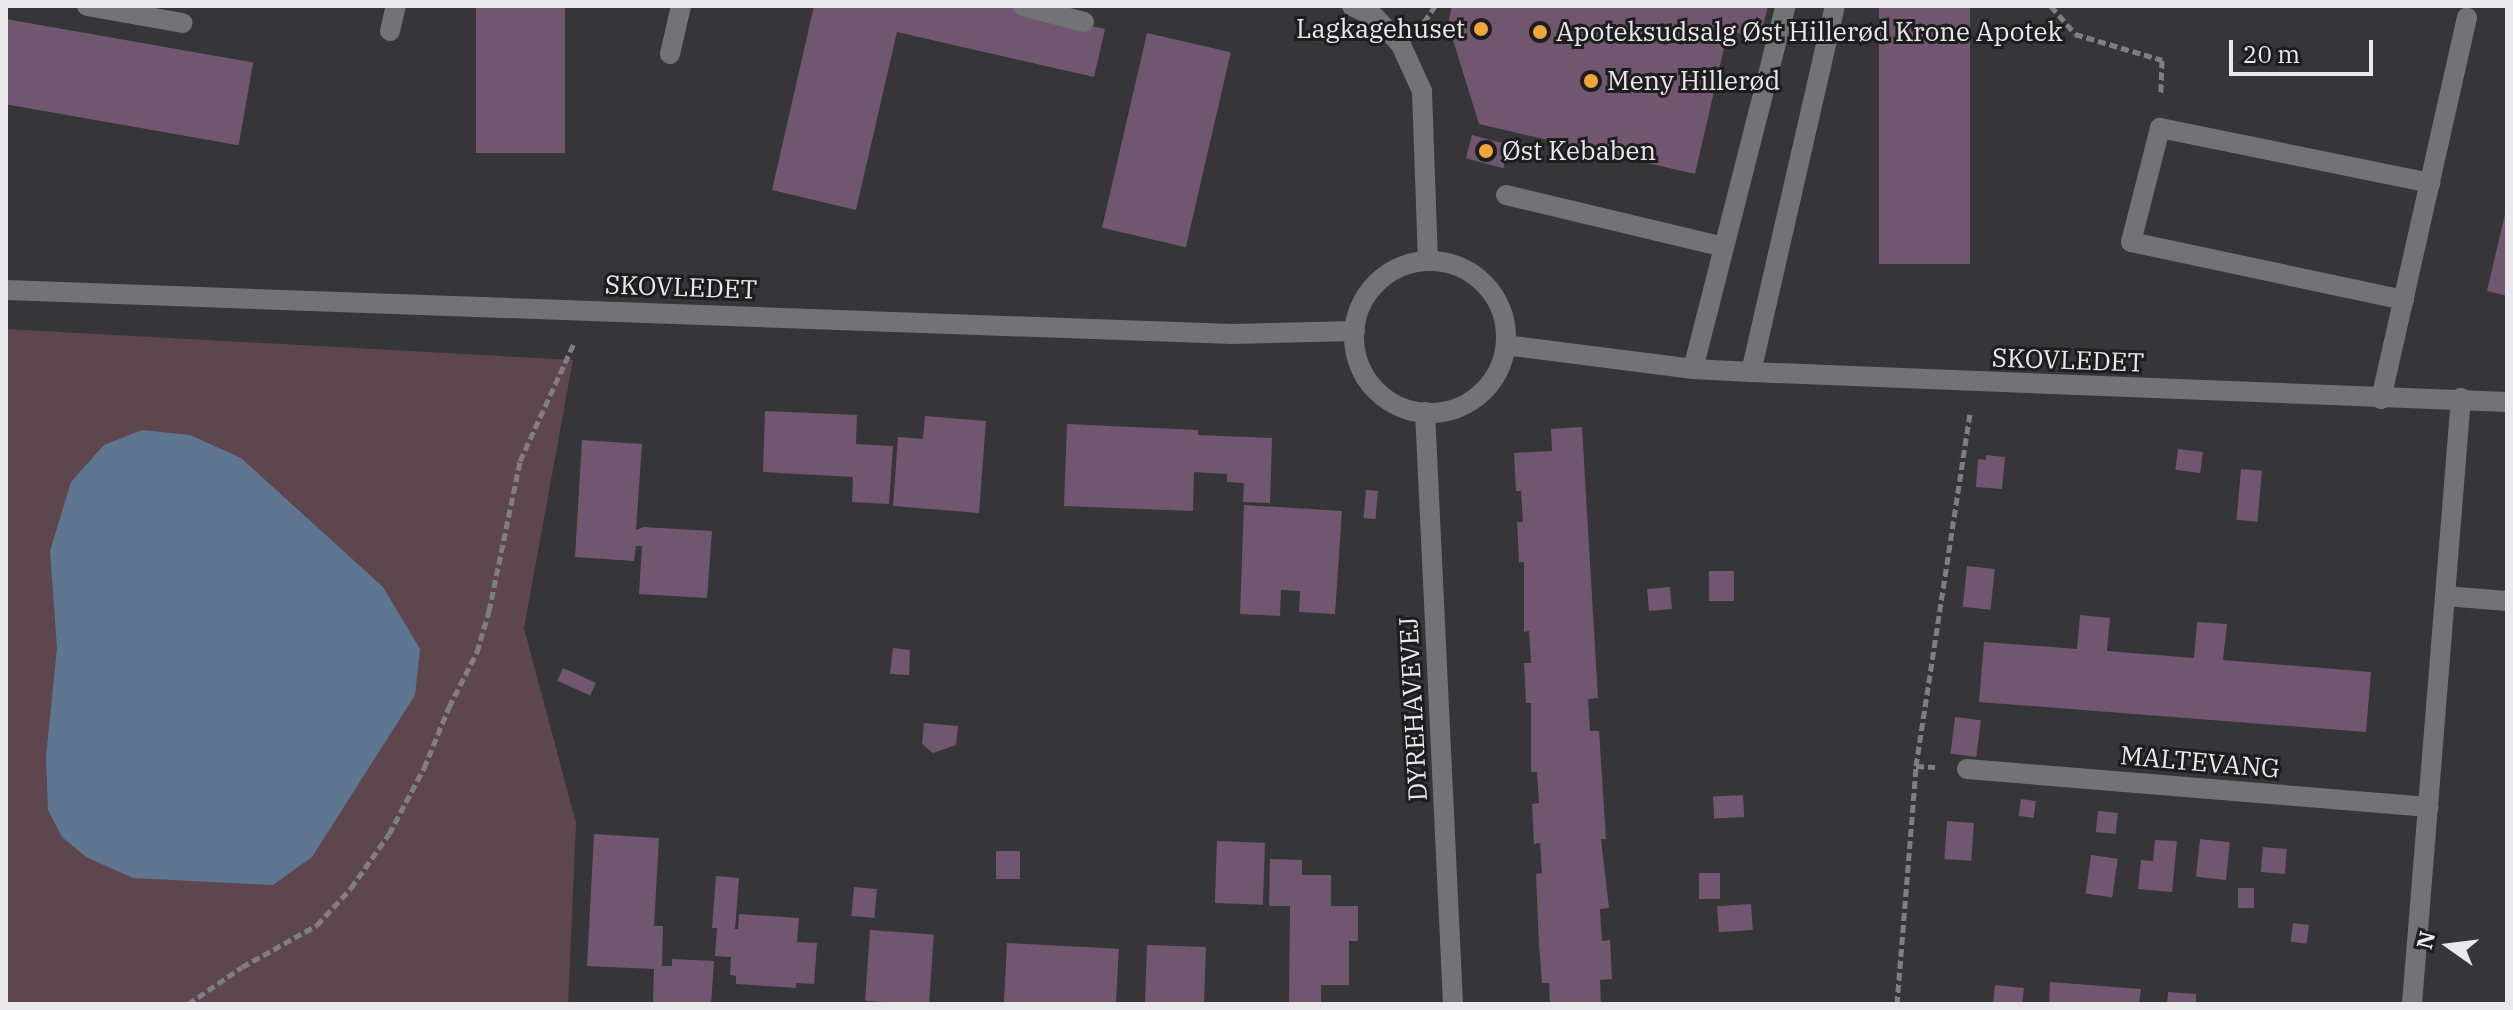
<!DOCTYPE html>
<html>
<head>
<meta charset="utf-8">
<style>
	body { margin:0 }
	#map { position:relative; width:2513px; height:1010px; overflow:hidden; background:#363538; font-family:"IBM Plex Serif",serif }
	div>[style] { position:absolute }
	.green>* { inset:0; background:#5e464f }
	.water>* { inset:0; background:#5e7690 }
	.building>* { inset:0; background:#71566f; transform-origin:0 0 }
	.path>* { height:5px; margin-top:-2.5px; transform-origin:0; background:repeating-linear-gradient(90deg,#7f7e81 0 8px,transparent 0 12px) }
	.minor>* { height:20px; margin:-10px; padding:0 10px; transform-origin:10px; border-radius:10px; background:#737375 }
	.minor>.ring { margin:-10px; padding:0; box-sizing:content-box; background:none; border:20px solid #737375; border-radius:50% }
	.dots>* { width:22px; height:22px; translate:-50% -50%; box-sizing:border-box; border:4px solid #1e1d1e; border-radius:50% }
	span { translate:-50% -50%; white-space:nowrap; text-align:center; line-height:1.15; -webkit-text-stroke:6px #1e1d1e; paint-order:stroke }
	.poi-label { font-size:26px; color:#e9e8ea }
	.right { translate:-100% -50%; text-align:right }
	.left { translate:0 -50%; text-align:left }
	.street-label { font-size:26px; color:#e9e8ea }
	.frame { position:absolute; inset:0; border:8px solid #e9e8ea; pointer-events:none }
	.north { position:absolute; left:2409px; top:906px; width:80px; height:80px; -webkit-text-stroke:6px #1e1d1e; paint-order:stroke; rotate:284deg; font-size:22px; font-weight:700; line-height:32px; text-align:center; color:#e9e8ea }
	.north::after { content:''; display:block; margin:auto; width:28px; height:36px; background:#e9e8ea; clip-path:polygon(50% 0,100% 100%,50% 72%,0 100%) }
	.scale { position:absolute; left:2229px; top:40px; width:144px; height:36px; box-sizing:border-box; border:4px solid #e9e8ea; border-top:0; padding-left:10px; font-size:24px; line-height:28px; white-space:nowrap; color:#e9e8ea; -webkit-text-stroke:6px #1e1d1e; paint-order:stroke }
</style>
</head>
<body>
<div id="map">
	<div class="green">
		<i style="clip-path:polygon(6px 329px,573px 360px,524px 628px,576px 823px,568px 1004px,6px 1002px)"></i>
	</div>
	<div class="water">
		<i style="clip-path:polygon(142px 430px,190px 435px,241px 458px,383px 587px,420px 649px,415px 695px,312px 857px,273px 885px,133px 878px,86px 857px,62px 837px,48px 810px,46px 757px,57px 648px,50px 551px,71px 482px,104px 445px)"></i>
	</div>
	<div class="building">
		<i style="left:476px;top:6px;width:89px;height:147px"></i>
		<i style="clip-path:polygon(814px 6px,1004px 6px,1105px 29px,1094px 77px,897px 32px,856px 210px,772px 190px)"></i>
		<i style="clip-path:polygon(1452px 6px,1768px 6px,1760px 38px,1728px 31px,1695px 174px,1479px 124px,1448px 24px)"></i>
		<i style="left:1879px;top:6px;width:91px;height:258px"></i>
		<i style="left:6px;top:19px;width:251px;height:84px;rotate:10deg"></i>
		<i style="left:1147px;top:33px;width:86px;height:200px;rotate:13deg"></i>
		<i style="left:1472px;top:135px;width:39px;height:24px;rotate:15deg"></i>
		<i style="clip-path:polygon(2506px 210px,2507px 210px,2507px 296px,2487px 291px)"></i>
		<i style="clip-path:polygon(765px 411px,857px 415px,856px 444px,893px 446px,889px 504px,852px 502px,853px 477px,763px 472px)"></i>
		<i style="clip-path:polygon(925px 416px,986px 421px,979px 513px,893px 506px,898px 437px,923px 439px)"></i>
		<i style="clip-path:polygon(1067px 424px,1198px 430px,1198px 435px,1272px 438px,1270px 503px,1243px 502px,1244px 483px,1227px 482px,1227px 474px,1194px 472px,1193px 511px,1064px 506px)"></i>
		<i style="clip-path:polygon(1582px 427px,1598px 698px,1588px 699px,1590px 731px,1599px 731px,1606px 839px,1601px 839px,1609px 908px,1600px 909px,1602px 941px,1610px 940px,1612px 979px,1600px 980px,1601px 1004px,1550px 1004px,1549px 983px,1542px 983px,1539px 944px,1536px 874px,1542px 873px,1540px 843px,1534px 844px,1532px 804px,1539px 803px,1537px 772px,1531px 772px,1531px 703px,1526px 703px,1524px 663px,1531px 663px,1529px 631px,1524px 632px,1524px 562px,1519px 562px,1517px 522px,1523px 522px,1521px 491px,1516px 491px,1514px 453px,1552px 451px,1551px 429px)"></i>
		<i style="clip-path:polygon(582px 440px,642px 444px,636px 530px,644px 527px,712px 531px,707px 598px,639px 594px,642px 546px,636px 546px,634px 561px,575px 557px)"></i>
		<i style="left:2178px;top:449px;width:25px;height:21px;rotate:7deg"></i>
		<i style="clip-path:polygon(1986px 455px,2005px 457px,2002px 489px,1976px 487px,1978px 459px,1986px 460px)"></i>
		<i style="left:2241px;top:469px;width:21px;height:51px;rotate:5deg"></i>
		<i style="left:1366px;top:490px;width:12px;height:28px;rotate:5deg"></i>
		<i style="clip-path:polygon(1244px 505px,1342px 511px,1335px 614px,1299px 612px,1300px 591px,1281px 590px,1280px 616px,1240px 614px)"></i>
		<i style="left:1967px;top:566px;width:28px;height:41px;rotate:6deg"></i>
		<i style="left:1709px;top:571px;width:25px;height:30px"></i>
		<i style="left:1670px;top:587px;width:22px;height:23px;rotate:85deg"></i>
		<i style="clip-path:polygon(2080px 615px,2110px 618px,2107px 651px,2194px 658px,2197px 622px,2227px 624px,2223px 660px,2371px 672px,2366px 732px,1979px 702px,1984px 642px,2077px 649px)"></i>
		<i style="clip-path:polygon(893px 648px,910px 650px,909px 675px,890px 674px)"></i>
		<i style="left:563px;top:668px;width:36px;height:14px;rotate:24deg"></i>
		<i style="left:1955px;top:717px;width:26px;height:37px;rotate:7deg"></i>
		<i style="clip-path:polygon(924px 723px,958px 726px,956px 745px,933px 753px,922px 744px)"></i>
		<i style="left:1743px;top:795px;width:22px;height:30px;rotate:87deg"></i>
		<i style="left:2021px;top:799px;width:15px;height:17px;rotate:8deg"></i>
		<i style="left:2098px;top:811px;width:20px;height:21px;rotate:6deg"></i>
		<i style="left:1947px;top:821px;width:27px;height:38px;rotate:4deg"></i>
		<i style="clip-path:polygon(594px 834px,659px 838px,654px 926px,663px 926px,662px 966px,672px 966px,672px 959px,714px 961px,711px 1004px,653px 1002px,654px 969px,587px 966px)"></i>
		<i style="left:2200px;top:839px;width:30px;height:38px;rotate:6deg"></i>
		<i style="clip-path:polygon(2155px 840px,2177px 841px,2172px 892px,2138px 889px,2141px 860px,2153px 861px)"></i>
		<i style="left:1217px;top:841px;width:48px;height:62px;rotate:2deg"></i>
		<i style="left:2263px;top:847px;width:24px;height:25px;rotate:5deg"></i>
		<i style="left:996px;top:851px;width:24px;height:28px"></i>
		<i style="left:2091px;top:855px;width:27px;height:39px;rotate:8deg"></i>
		<i style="clip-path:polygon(1270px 859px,1302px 860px,1302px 875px,1331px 875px,1331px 906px,1358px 906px,1358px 941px,1349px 941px,1349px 985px,1321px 985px,1321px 1003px,1289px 1003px,1290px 906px,1269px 906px)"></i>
		<i style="left:1720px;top:873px;width:26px;height:21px;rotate:90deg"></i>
		<i style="clip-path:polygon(716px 876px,739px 878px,735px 929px,738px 929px,739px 914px,799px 918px,797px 942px,817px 943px,814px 984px,796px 983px,796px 988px,736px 984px,736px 976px,730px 975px,731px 957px,715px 956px,717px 928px,712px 928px)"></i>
		<i style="left:854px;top:887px;width:23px;height:29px;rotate:5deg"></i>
		<i style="left:2238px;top:888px;width:16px;height:20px"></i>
		<i style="left:1751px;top:904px;width:26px;height:34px;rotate:86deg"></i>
		<i style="left:2293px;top:923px;width:16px;height:19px;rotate:7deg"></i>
		<i style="left:870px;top:930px;width:64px;height:71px;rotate:4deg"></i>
		<i style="left:1007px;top:943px;width:112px;height:61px;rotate:3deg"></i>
		<i style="left:1147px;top:945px;width:59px;height:59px;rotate:2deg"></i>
		<i style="clip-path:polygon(2050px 982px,2141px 989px,2139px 1004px,2049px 1004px)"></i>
		<i style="clip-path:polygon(1995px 985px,2024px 988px,2022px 1004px,1993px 1004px)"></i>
		<i style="clip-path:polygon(2168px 992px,2196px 994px,2196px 1004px,2167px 1004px)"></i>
	</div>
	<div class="path">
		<i style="left:2051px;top:6px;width:37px;rotate:49deg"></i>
		<i style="left:2075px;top:34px;width:91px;rotate:16.6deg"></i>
		<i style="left:2162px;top:60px;width:35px;rotate:92deg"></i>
		<i style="left:1424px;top:22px;width:19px;rotate:-55deg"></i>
		<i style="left:1916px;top:766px;width:19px;rotate:3deg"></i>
		<i style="left:188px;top:1004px;width:65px;rotate:-34.4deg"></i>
		<i style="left:242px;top:967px;width:86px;rotate:-29.2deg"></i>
		<i style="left:317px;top:925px;width:50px;rotate:-47.4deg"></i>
		<i style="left:351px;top:888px;width:66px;rotate:-54.9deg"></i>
		<i style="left:389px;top:834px;width:75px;rotate:-62.1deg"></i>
		<i style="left:424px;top:768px;width:66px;rotate:-67.7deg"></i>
		<i style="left:449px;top:707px;width:62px;rotate:-63deg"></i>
		<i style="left:477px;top:652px;width:43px;rotate:-73.7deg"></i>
		<i style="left:489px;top:611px;width:153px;rotate:-78.3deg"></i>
		<i style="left:520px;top:461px;width:130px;rotate:-65.4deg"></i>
		<i style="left:1897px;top:1004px;width:239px;rotate:-85.4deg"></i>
		<i style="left:1916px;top:766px;width:356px;rotate:-81.3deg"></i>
	</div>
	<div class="minor">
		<i style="left:87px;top:6px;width:97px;rotate:10.1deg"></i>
		<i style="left:1023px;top:6px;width:63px;rotate:14.7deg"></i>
		<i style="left:1352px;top:6px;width:25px;rotate:26deg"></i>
		<i style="left:1375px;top:17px;width:38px;rotate:47deg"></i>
		<i style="left:1401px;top:45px;width:51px;rotate:65.5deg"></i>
		<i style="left:1422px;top:91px;width:170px;rotate:88deg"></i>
		<i style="left:390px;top:31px;width:26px;rotate:-77deg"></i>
		<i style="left:670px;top:54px;width:49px;rotate:-77.1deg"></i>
		<i style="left:1506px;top:195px;width:224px;rotate:13.4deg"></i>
		<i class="ring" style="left:1354px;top:261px;width:132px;height:132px"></i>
		<i style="left:6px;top:290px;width:1227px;rotate:2.06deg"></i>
		<i style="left:1232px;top:334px;width:123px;rotate:-1.4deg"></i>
		<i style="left:2404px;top:300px;width:279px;rotate:-168deg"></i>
		<i style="left:2131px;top:242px;width:118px;rotate:-75.7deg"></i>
		<i style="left:2160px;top:128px;width:276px;rotate:11.5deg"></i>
		<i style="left:1506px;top:345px;width:189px;rotate:7.3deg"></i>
		<i style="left:1693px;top:369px;width:58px;rotate:3deg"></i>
		<i style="left:1751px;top:372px;width:757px;rotate:2.27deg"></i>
		<i style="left:1693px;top:369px;width:374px;rotate:-75.7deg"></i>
		<i style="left:1751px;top:372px;width:376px;rotate:-77.1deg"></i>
		<i style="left:2381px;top:399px;width:391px;rotate:-77.3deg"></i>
		<i style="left:1425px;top:412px;width:593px;rotate:87.29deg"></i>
		<i style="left:2445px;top:596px;width:62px;rotate:4.6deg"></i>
		<i style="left:1967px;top:769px;width:463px;rotate:4.7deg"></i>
		<i style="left:2412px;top:1004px;width:608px;rotate:-85.38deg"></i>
	</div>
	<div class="dots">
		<i style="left:1481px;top:29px;background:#efa73d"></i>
		<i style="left:1540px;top:32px;background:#efa73d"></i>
		<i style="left:1591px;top:81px;background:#efa73d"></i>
		<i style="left:1486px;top:151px;background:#efa73d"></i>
	</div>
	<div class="poi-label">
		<span class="right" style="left:1465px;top:29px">Lagkagehuset</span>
		<span class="left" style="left:1556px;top:32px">Apoteksudsalg Øst Hillerød Krone Apotek</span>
		<span class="left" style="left:1607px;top:81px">Meny Hillerød</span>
		<span class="left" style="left:1502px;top:151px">Øst Kebaben</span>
	</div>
	<div class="street-label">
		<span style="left:681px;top:287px;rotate:2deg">SKOVLEDET</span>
		<span style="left:2068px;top:360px;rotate:2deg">SKOVLEDET</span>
		<span style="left:1413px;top:709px;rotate:-93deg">DYREHAVEVEJ</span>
		<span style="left:2200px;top:762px;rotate:5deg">MALTEVANG</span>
	</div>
	<div class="frame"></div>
	<div class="north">N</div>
	<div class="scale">20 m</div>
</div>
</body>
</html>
